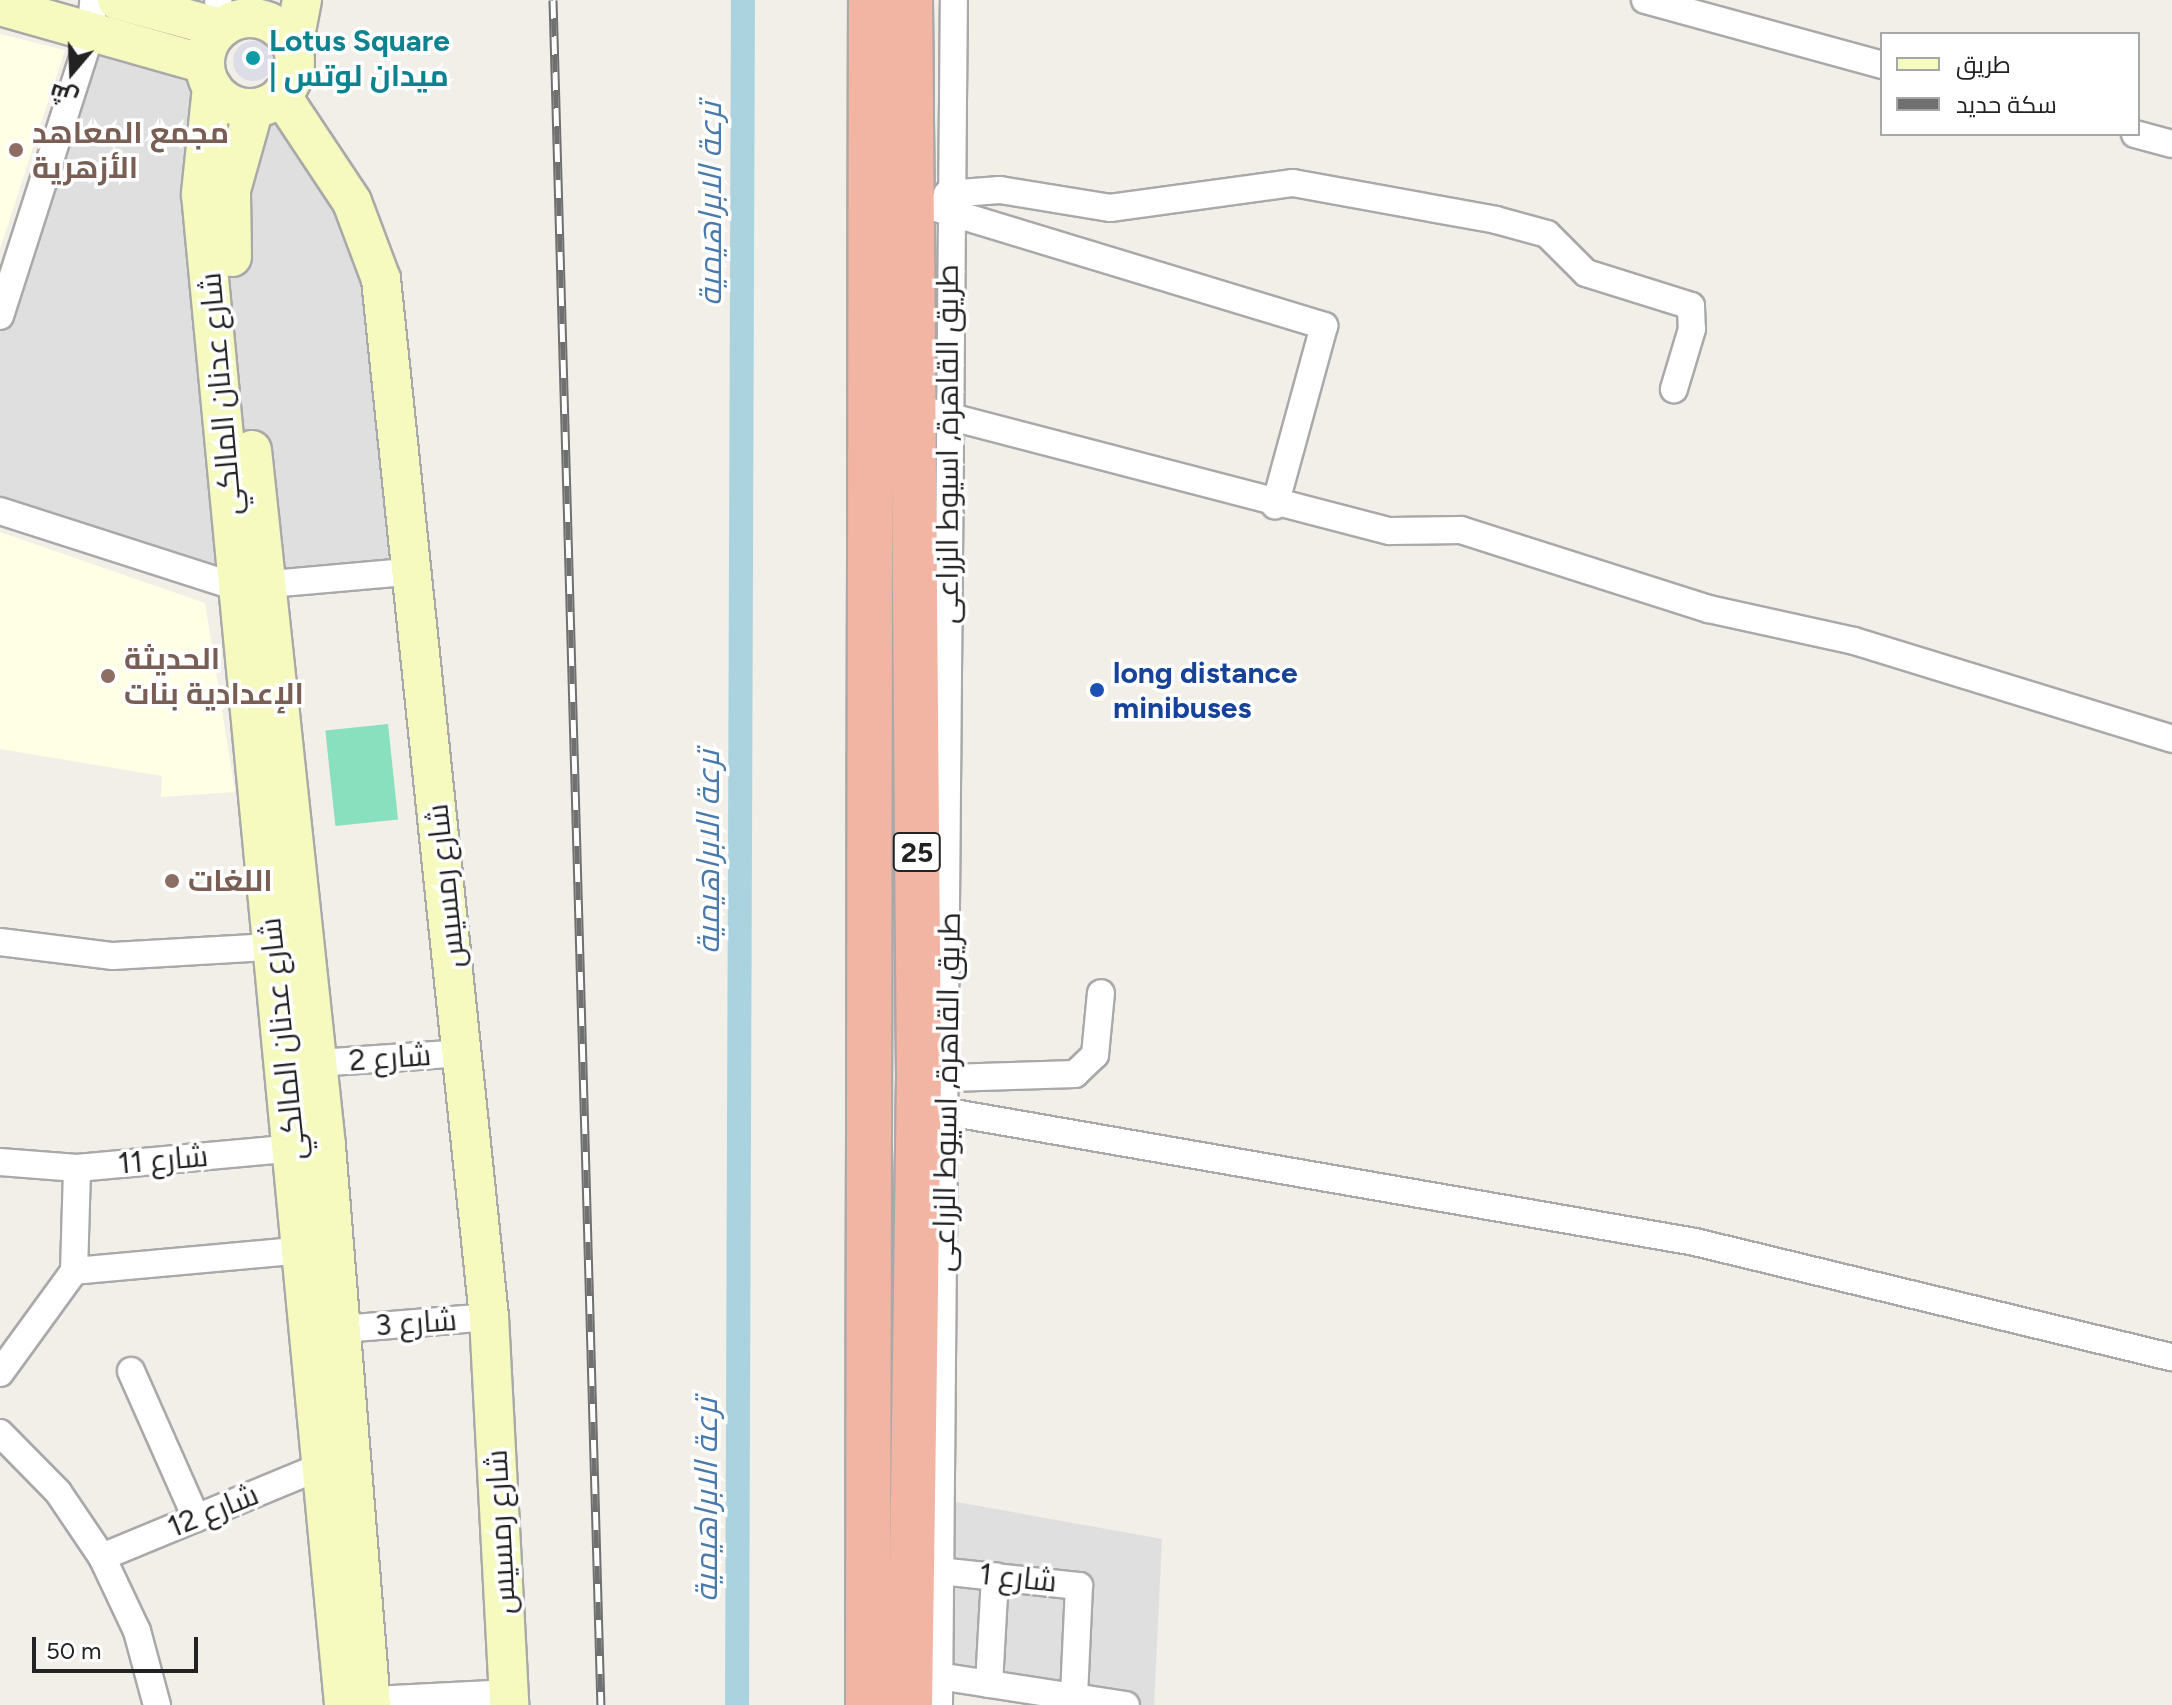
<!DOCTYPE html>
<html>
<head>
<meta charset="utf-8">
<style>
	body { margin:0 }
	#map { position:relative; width:2172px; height:1705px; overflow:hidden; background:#f2efe9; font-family:Figtree,Cairo,sans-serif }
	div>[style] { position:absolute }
	.residential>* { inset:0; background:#e0dfdf }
	.education>* { inset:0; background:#ffffe5 }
	.pitch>* { inset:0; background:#88e0be; transform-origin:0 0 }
	.plaza>* { inset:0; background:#dddde8 }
	.round { border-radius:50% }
	.canal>* { height:24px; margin:-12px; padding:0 12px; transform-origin:12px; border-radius:12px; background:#aad3df }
	.roads { filter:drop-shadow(2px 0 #a9a9a9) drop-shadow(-2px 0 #a9a9a9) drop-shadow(0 2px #a9a9a9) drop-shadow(0 -2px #a9a9a9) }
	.minor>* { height:26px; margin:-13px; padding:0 13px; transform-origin:13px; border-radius:13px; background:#fff }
	.secondary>* { height:38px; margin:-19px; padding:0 19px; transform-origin:19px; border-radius:19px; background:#f7fabf }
	.secondary>.ring { margin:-19px; padding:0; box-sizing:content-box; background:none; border:38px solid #f7fabf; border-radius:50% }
	.trunk>* { height:44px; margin:-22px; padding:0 22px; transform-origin:22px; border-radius:22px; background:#f2b4a3 }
	.rail>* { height:9px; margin-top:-4.5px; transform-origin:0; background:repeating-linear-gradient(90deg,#fff 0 18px,#707070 0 36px); box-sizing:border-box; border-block:2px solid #707070 }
	.dots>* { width:22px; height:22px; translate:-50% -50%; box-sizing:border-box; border:4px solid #fff; border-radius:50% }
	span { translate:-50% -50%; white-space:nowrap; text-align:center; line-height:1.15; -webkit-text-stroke:7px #fff; paint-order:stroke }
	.shield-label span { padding:2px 6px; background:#fff; border:2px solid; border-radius:6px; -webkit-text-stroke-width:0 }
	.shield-label { font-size:28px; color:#222; font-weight:700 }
	.culture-label { font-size:30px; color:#0d838f; font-weight:700 }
	.left { translate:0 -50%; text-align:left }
	.education-label { font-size:30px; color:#785e54; font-weight:700 }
	.street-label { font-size:30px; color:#222 }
	.transit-label { font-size:30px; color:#164399; font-weight:700 }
	.water-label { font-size:32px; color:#4a7aab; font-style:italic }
	.legend { position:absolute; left:1880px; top:32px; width:260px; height:104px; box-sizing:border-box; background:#fff; border:2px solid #a7a7a7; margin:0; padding:10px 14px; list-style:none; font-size:24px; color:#222 }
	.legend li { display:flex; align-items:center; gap:16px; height:40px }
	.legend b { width:40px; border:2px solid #a7a7a7 }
	.north { position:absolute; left:32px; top:32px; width:80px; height:80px; -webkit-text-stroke:6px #fff; paint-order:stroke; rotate:199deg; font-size:22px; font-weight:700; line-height:32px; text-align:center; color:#222 }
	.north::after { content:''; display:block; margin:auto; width:28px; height:36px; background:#222; clip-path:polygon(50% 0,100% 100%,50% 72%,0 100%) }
	.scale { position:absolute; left:32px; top:1637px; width:166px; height:36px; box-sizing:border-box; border:4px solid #222; border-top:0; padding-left:10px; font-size:24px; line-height:28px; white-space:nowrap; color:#222; -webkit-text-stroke:6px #fff; paint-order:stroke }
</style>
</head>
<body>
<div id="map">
	<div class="residential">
		<i style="clip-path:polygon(93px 35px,202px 66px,213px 93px,236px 108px,272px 105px,349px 201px,412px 568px,269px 587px,0 510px,0 324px)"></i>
		<i style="clip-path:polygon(951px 1501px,1162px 1539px,1154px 1705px,1069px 1705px,946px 1689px)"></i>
	</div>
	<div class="education">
		<i style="clip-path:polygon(0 34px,65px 50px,0 249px)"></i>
		<i style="clip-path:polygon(0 532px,205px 603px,235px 792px,161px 797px,162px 776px,0 749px)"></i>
	</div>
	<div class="pitch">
		<i style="left:388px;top:724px;width:96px;height:63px;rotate:84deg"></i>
	</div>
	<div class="plaza">
		<i class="round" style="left:233px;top:41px;width:40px;height:40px"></i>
	</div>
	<div class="canal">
		<i style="left:737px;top:1705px;width:1705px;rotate:-89.8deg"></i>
	</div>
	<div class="roads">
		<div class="minor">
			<i style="left:218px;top:0;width:27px;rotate:80deg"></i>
			<i style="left:1645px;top:0;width:246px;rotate:15.3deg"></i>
			<i style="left:2135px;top:134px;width:38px;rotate:15deg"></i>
			<i style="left:947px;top:194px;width:53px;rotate:-4.3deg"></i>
			<i style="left:1000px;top:190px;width:111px;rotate:9.3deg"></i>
			<i style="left:1110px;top:208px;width:185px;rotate:-7.8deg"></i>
			<i style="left:1293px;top:183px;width:206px;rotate:10.3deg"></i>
			<i style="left:1496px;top:220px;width:53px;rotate:15.4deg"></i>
			<i style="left:1547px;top:234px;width:55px;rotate:45deg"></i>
			<i style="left:1586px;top:273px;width:110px;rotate:17.4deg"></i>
			<i style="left:1691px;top:306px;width:23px;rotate:88deg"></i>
			<i style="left:1692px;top:329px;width:63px;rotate:106.7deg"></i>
			<i style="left:933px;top:207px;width:409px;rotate:16.9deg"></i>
			<i style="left:1324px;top:326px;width:186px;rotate:105.3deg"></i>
			<i style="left:0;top:316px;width:298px;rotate:-72.2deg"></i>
			<i style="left:91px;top:32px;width:32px;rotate:-86deg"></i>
			<i style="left:932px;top:412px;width:473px;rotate:14.6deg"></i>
			<i style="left:1390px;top:531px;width:71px;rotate:-0.8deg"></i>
			<i style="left:1461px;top:530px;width:260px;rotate:17.7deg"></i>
			<i style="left:1709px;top:609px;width:148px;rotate:12.4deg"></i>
			<i style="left:1854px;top:641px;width:333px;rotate:17.1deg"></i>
			<i style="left:0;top:511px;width:249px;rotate:17.8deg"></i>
			<i style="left:237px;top:587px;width:179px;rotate:-5.1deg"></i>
			<i style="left:0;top:942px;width:114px;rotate:7.1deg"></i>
			<i style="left:113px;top:956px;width:176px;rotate:-3.3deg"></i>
			<i style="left:317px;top:1063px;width:145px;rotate:-3.9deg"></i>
			<i style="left:949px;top:1078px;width:126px;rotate:-1.8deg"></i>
			<i style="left:1075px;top:1074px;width:28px;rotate:-44deg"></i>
			<i style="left:1095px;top:1055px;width:62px;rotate:-84.5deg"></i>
			<i style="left:948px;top:1112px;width:758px;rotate:9.87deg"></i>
			<i style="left:1695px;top:1242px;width:491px;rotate:13.6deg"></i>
			<i style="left:0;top:1162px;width:77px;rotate:4.5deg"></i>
			<i style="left:77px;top:1168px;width:231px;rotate:-5.2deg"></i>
			<i style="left:74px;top:1271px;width:231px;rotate:-5.2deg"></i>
			<i style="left:343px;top:1329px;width:146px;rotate:-4.7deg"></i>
			<i style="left:131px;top:1371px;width:161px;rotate:66.1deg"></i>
			<i style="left:0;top:1373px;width:126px;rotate:-54deg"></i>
			<i style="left:74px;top:1271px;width:103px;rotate:-88.3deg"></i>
			<i style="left:0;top:1433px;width:83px;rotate:45.5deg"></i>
			<i style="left:58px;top:1492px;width:78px;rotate:55.9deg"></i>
			<i style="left:102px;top:1557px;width:82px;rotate:64.7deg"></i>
			<i style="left:137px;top:1631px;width:77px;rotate:74.9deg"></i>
			<i style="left:102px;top:1557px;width:240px;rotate:-22.5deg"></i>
			<i style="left:940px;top:1571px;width:140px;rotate:6.2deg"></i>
			<i style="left:1079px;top:1586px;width:111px;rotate:92.6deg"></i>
			<i style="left:938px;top:1676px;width:190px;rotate:8.8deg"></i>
			<i style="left:989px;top:1684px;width:108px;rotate:-86.8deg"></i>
			<i style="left:371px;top:1700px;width:137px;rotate:-2.9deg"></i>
			<i style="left:939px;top:1705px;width:1705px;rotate:-89.5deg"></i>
		</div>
		<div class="secondary">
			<i style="left:117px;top:0;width:108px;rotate:15.1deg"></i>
			<i style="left:0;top:6px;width:213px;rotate:15.8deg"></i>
			<i class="ring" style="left:205px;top:18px;width:52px;height:52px"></i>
			<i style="left:293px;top:47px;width:48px;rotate:-79.2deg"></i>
			<i style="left:212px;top:87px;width:108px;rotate:95.9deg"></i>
			<i style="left:201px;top:194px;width:1518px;rotate:84.59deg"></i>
			<i style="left:281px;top:95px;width:128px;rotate:56.4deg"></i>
			<i style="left:352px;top:202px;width:82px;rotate:69.4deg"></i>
			<i style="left:381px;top:279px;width:1044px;rotate:84.06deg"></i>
			<i style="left:489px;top:1317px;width:389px;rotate:87deg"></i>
			<i style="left:232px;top:257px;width:67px;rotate:-90.9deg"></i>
			<i style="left:231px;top:190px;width:85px;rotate:-74.3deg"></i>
			<i style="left:252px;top:450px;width:700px;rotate:83.93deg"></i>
			<i style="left:326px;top:1146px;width:561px;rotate:85.4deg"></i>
		</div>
		<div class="trunk">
			<i style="left:910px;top:0;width:1078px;rotate:89.52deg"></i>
			<i style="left:919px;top:1078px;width:627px;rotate:90.82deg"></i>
			<i style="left:868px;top:1705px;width:1705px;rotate:-89.9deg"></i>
		</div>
	</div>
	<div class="rail">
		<i style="left:553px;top:0;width:1706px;rotate:88.39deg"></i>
	</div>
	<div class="dots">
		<i style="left:253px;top:58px;background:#0f9aa8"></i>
		<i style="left:16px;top:150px;background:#8d6e63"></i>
		<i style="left:108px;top:676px;background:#8d6e63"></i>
		<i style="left:1097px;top:690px;background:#1a4fb4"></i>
		<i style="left:172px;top:881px;background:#8d6e63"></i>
	</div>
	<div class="shield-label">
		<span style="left:917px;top:852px">25</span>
	</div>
	<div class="culture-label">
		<span class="left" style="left:269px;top:58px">Lotus Square<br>| ميدان لوتس</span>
	</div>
	<div class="education-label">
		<span class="left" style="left:32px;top:150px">مجمع المعاهد<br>الأزهرية</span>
		<span class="left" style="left:124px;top:676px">الحديثة<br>الإعدادية بنات</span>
		<span class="left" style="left:188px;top:881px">اللغات</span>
	</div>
	<div class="street-label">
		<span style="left:221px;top:394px;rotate:-95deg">شارع عدنان المالكي</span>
		<span style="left:948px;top:444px;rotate:-90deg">طريق القاهرة, اسيوط الزراعى</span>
		<span style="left:446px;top:886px;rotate:-96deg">شارع رمسيس</span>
		<span style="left:283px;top:1039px;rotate:-96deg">شارع عدنان المالكي</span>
		<span style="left:390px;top:1058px;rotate:-4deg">شارع 2</span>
		<span style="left:947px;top:1092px;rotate:-89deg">طريق القاهرة, اسيوط الزراعى</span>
		<span style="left:163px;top:1160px;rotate:-5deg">شارع 11</span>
		<span style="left:416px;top:1323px;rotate:-4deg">شارع 3</span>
		<span style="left:213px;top:1511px;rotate:-22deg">شارع 12</span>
		<span style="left:501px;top:1532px;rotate:-93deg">شارع رمسيس</span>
		<span style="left:1018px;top:1578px;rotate:6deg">شارع 1</span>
	</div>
	<div class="transit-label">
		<span class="left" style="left:1113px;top:690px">long distance<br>minibuses</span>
	</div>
	<div class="water-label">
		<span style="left:710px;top:204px;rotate:-90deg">ترعة الابراهيمية</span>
		<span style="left:708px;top:852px;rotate:-90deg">ترعة الابراهيمية</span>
		<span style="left:706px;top:1500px;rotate:-90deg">ترعة الابراهيمية</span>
	</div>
	<ul class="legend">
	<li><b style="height:10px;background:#f7fabf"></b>طريق</li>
	<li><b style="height:10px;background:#707070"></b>سكة حديد</li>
	</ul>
	<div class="north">ش</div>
	<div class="scale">50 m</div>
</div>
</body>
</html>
